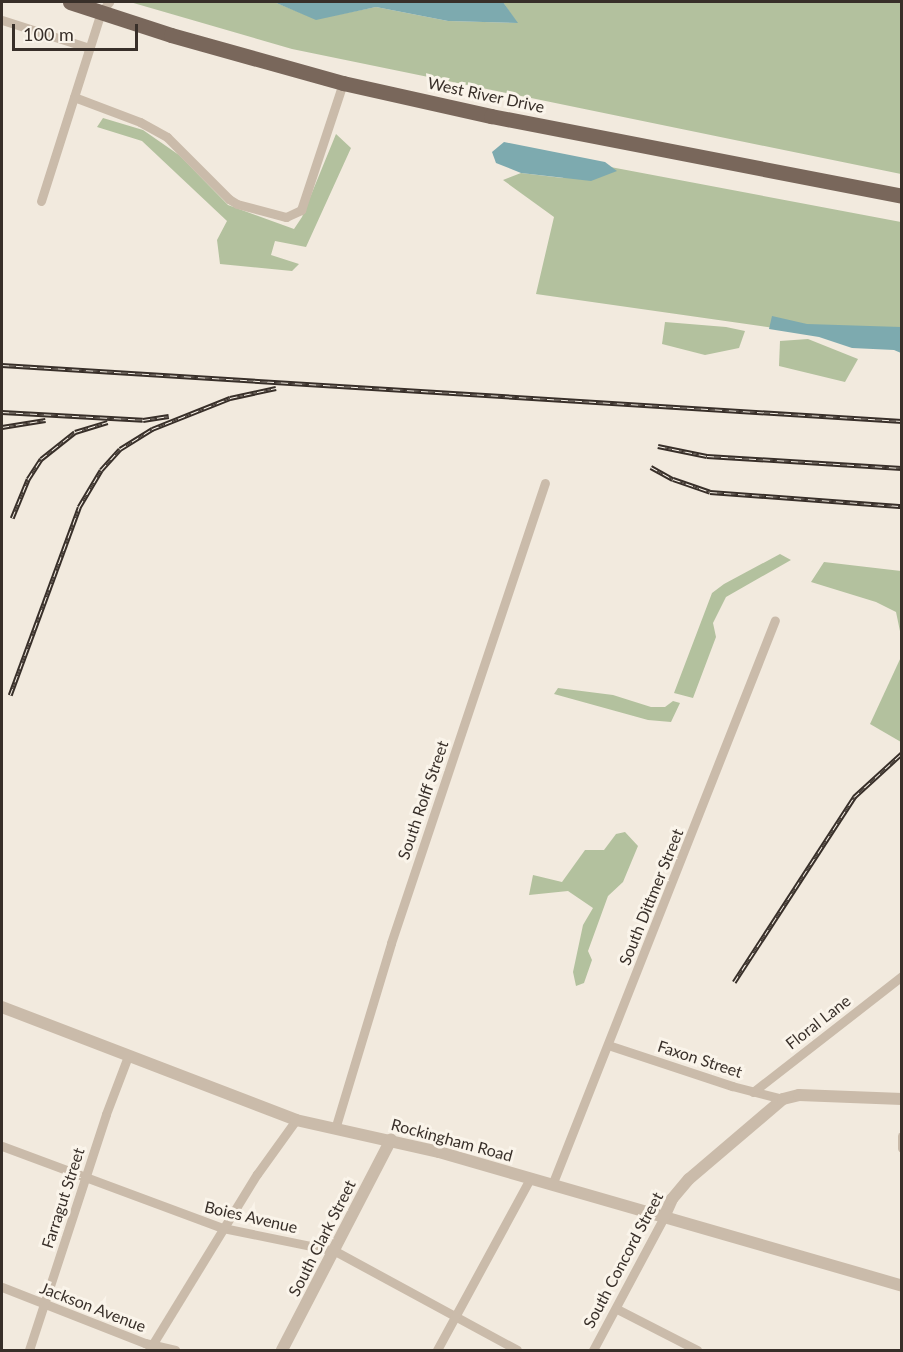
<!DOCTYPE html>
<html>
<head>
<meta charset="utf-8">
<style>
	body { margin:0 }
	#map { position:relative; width:903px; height:1352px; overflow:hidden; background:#f2eade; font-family:Lato,sans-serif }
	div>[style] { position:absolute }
	.green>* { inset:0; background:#b3c19e }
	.water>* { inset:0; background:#7daaaf }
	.minor>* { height:9px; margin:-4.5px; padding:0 4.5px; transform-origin:4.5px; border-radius:4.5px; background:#cabbaa }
	.tertiary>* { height:12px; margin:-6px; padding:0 6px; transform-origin:6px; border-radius:6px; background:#cabbaa }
	.primary>* { height:15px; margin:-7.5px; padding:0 7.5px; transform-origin:7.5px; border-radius:7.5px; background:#79675b }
	.rail>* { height:4.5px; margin-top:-2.25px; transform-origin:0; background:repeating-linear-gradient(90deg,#faf4ea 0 7px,#382f29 0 14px); box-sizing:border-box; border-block:2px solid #382f29 }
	span { translate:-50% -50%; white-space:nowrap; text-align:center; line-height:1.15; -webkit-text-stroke:6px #faf4ea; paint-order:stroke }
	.street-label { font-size:16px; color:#382f29 }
	.frame { position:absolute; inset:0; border:3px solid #382f29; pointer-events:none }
	.scale { position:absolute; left:12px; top:24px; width:126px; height:27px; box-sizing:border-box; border:3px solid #382f29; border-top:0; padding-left:8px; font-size:18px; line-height:21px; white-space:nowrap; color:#382f29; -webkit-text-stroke:4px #faf4ea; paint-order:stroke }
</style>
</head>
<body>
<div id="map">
	<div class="green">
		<i style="clip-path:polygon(130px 2px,274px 2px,316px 19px,376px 7px,448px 21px,517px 23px,503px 2px,901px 2px,901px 174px,292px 49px)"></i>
		<i style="clip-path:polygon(103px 118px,143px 130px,179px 155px,228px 205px,294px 229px,302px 217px,336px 134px,351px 148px,306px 247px,275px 241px,271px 255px,299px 264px,292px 271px,220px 264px,217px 240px,227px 221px,142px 141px,97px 127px)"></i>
		<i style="clip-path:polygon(568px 159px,901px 222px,901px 346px,536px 294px,554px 217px,503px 180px,521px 173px,563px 178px)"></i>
		<i style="clip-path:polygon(665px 322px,726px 327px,745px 331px,739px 348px,705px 355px,662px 344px)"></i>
		<i style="clip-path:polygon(808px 339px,858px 359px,845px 382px,779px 366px,780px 341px)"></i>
		<i style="clip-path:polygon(780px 554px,791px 560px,726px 597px,713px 623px,716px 637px,693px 698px,674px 693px,712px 593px,724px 584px)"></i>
		<i style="clip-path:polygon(824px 562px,901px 571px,901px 636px,896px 612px,876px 602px,811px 582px)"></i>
		<i style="clip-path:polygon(901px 657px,901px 742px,870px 724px)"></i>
		<i style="clip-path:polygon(558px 688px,613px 695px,651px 707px,665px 707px,673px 701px,680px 703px,671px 722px,648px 720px,554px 694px)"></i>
		<i style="clip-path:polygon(625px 832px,638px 846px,623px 882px,608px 896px,588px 951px,592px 960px,584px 983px,576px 986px,573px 972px,583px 925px,593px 908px,568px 891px,529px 895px,533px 875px,562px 882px,585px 850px,604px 850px,616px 834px)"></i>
	</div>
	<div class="water">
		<i style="clip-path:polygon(274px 2px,503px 2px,518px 23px,448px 21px,376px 7px,316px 20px)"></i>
		<i style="clip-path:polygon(504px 142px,605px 162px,617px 171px,591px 181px,521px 173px,496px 163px,492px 152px)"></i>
		<i style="clip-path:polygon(772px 316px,807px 324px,901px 327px,901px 353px,894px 350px,852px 348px,819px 337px,769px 329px)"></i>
	</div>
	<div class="minor">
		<i style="left:2px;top:20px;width:91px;rotate:17.8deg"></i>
		<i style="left:74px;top:97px;width:71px;rotate:20.7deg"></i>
		<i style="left:140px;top:122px;width:31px;rotate:29deg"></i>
		<i style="left:167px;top:137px;width:88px;rotate:45deg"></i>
		<i style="left:229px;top:199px;width:9px;rotate:32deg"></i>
		<i style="left:237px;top:204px;width:51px;rotate:14.9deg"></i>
		<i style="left:286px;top:217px;width:17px;rotate:-25deg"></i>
		<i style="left:301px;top:210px;width:134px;rotate:-71.7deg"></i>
		<i style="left:41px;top:201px;width:198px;rotate:-72.4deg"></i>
		<i style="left:101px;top:12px;width:13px;rotate:-51deg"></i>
		<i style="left:608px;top:1045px;width:131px;rotate:18.3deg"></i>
		<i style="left:732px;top:1086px;width:53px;rotate:14.3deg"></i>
		<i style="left:753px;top:1092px;width:189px;rotate:-37.9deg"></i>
		<i style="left:335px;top:1129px;width:194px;rotate:-73.2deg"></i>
		<i style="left:391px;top:943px;width:485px;rotate:-71.5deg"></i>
		<i style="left:902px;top:1136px;width:12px;rotate:90deg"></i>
		<i style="left:2px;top:1146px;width:236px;rotate:20.4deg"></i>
		<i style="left:223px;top:1228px;width:114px;rotate:11.6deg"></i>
		<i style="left:335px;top:1251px;width:207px;rotate:28.5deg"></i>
		<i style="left:552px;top:1185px;width:607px;rotate:-68.46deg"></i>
		<i style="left:2px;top:1287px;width:154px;rotate:21.4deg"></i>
		<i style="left:145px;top:1343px;width:31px;rotate:13deg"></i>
		<i style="left:617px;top:1309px;width:90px;rotate:27.1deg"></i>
		<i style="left:29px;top:1350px;width:248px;rotate:-71.9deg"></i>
		<i style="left:106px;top:1114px;width:62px;rotate:-69.2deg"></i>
		<i style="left:149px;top:1350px;width:206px;rotate:-58.5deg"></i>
		<i style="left:257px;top:1174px;width:67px;rotate:-54.2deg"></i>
		<i style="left:437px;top:1350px;width:195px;rotate:-61.5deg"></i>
		<i style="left:593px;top:1350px;width:151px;rotate:-61.9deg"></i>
	</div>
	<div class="tertiary">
		<i style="left:2px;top:1007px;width:315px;rotate:21deg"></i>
		<i style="left:296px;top:1120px;width:147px;rotate:12.6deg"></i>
		<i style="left:439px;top:1152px;width:482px;rotate:16.1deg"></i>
		<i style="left:664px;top:1217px;width:20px;rotate:-66deg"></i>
		<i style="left:672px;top:1199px;width:26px;rotate:-50deg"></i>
		<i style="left:689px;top:1179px;width:123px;rotate:-40.4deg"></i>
		<i style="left:783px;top:1099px;width:16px;rotate:-14deg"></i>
		<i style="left:799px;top:1095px;width:103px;rotate:2.2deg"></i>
		<i style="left:282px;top:1350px;width:237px;rotate:-62.6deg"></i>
	</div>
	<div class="primary">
		<i style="left:70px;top:2px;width:106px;rotate:18.1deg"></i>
		<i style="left:171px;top:35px;width:179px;rotate:15.6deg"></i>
		<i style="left:343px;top:83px;width:152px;rotate:12.6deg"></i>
		<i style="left:491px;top:116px;width:419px;rotate:11deg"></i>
	</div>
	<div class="rail">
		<i style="left:2px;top:365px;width:902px;rotate:3.56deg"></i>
		<i style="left:2px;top:412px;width:141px;rotate:3.2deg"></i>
		<i style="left:143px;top:420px;width:26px;rotate:-9deg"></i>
		<i style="left:2px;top:427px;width:44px;rotate:-9.2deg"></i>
		<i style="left:658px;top:446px;width:50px;rotate:11.5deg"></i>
		<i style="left:707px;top:456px;width:195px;rotate:3.5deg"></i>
		<i style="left:651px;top:467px;width:25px;rotate:29deg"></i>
		<i style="left:673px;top:479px;width:39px;rotate:19deg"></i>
		<i style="left:710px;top:492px;width:193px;rotate:4.2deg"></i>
		<i style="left:12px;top:518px;width:42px;rotate:-67.7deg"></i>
		<i style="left:28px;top:479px;width:24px;rotate:-57deg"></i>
		<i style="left:41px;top:459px;width:43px;rotate:-38.5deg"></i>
		<i style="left:75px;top:432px;width:34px;rotate:-17deg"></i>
		<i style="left:10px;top:695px;width:200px;rotate:-69.8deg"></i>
		<i style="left:79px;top:507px;width:43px;rotate:-59.3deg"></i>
		<i style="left:101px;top:470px;width:28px;rotate:-48deg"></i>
		<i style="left:120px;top:449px;width:38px;rotate:-32deg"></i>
		<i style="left:152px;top:429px;width:84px;rotate:-21.7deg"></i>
		<i style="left:230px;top:398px;width:47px;rotate:-12.3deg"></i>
		<i style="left:734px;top:982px;width:221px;rotate:-57deg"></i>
		<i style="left:854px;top:797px;width:65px;rotate:-42.5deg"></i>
	</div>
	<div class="street-label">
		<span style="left:486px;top:95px;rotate:12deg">West River Drive</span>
		<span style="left:423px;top:800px;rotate:-71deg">South Rolff Street</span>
		<span style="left:651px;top:897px;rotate:-68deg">South Dittmer Street</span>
		<span style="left:818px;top:1022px;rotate:-38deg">Floral Lane</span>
		<span style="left:700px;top:1059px;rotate:18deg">Faxon Street</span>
		<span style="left:452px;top:1140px;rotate:15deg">Rockingham Road</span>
		<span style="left:63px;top:1198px;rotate:-72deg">Farragut Street</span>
		<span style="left:251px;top:1217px;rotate:13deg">Boies Avenue</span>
		<span style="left:322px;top:1238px;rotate:-63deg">South Clark Street</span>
		<span style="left:623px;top:1260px;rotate:-62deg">South Concord Street</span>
		<span style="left:93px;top:1307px;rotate:21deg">Jackson Avenue</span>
	</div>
	<div class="frame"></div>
	<div class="scale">100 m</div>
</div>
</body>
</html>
